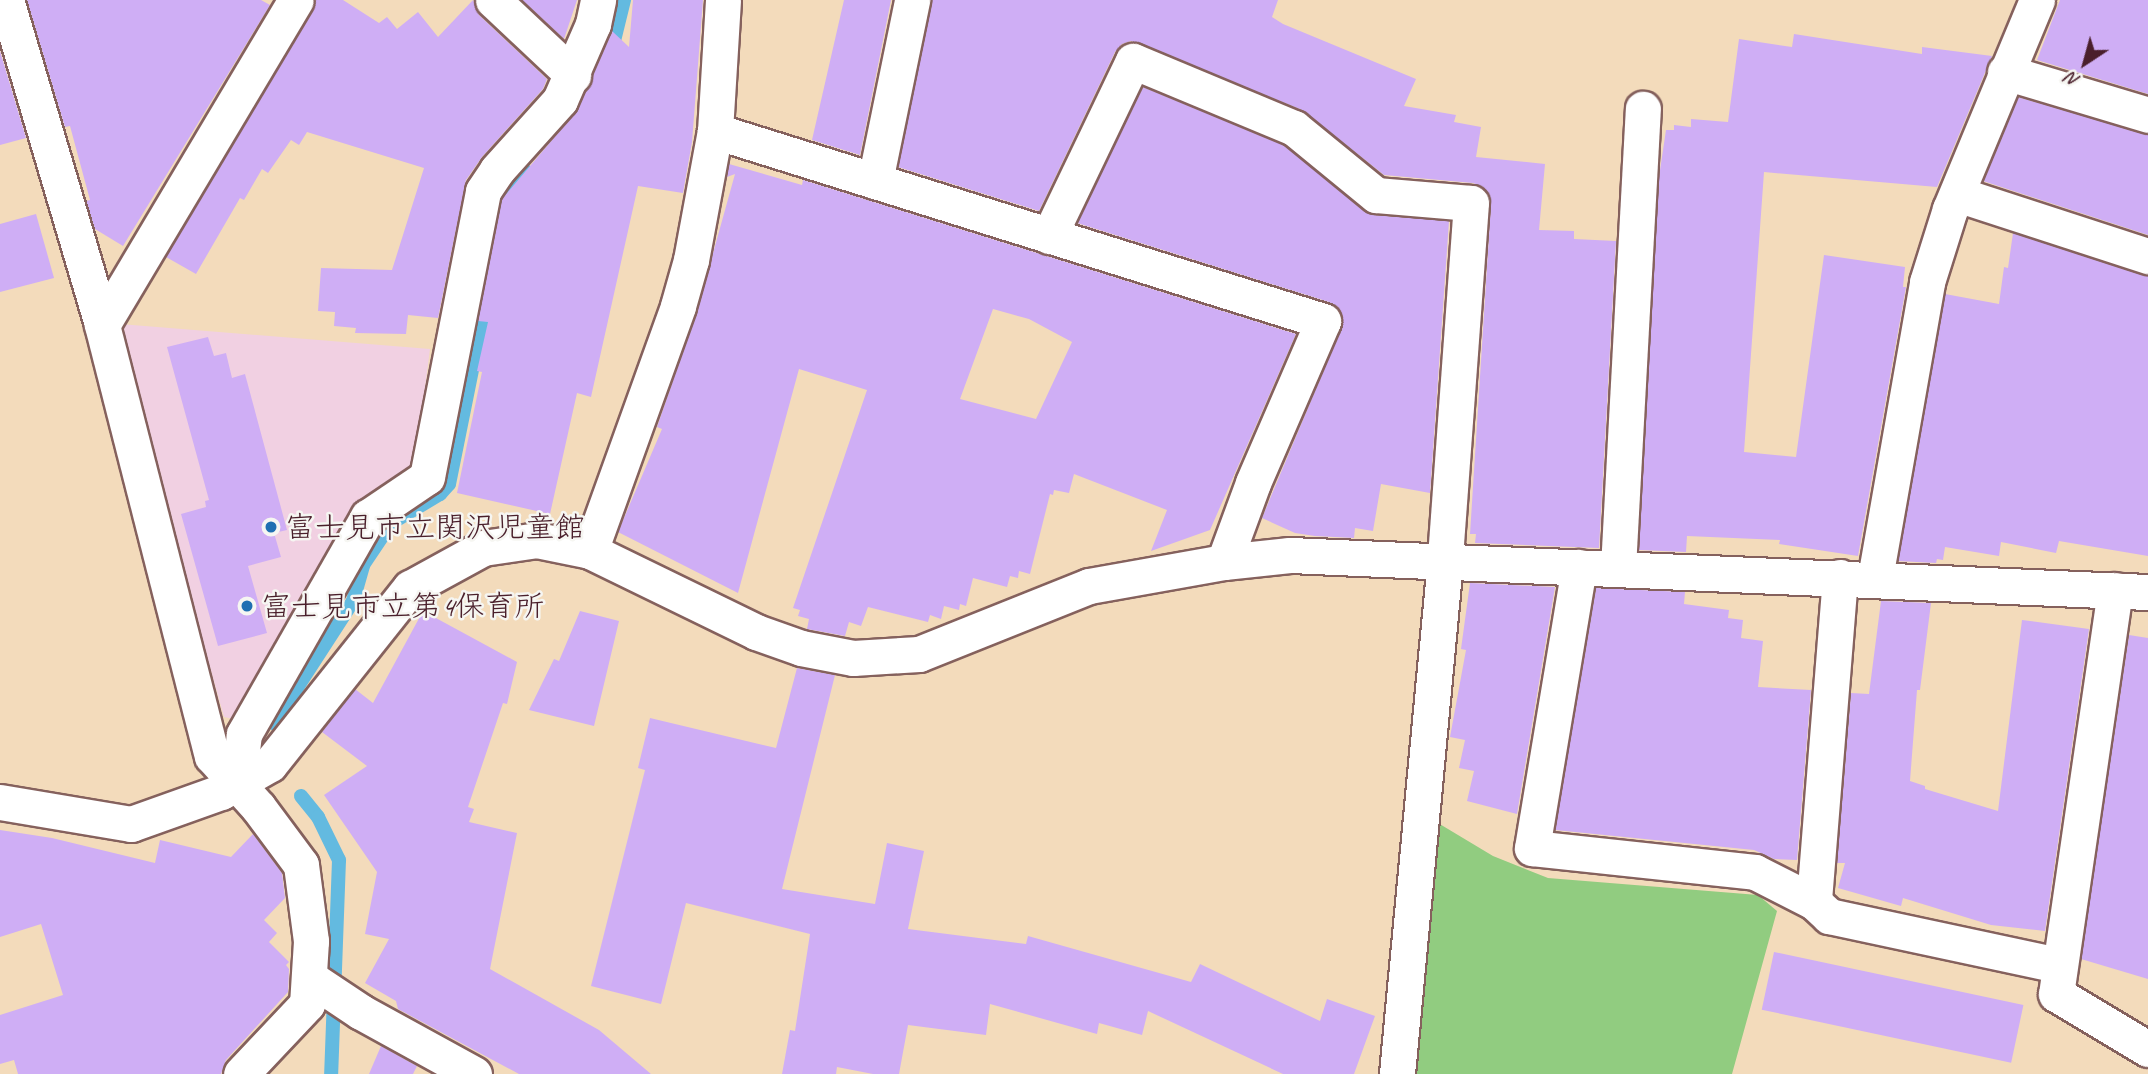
<!DOCTYPE html>
<html>
<head>
<meta charset="utf-8">
<style>
	body { margin:0 }
	#map { position:relative; width:2148px; height:1074px; overflow:hidden; background:#f3dbbb; font-family:Caveat,"Klee One",sans-serif }
	div>[style] { position:absolute }
	.built>* { inset:0; background:#f1d0e2 }
	.green>* { inset:0; background:#91cc80 }
	.stream>* { height:14px; margin:-7px; padding:0 7px; transform-origin:7px; border-radius:7px; background:#63bae0 }
	.building>* { inset:0; background:#cfaef5; transform-origin:0 0 }
	.roads { filter:drop-shadow(2px 0 #85615d) drop-shadow(-2px 0 #85615d) drop-shadow(0 2px #85615d) drop-shadow(0 -2px #85615d) }
	.minor>* { height:35px; margin:-17.5px; padding:0 17.5px; transform-origin:17.5px; border-radius:17.5px; background:#fff }
	.dots>* { width:19px; height:19px; translate:-50% -50%; box-sizing:border-box; border:4px solid #f6f6f2; border-radius:50% }
	span { translate:-50% -50%; white-space:nowrap; text-align:center; line-height:1.15; -webkit-text-stroke:5px #f6f6f2; paint-order:stroke }
	.poi-label { font-size:30px; color:#4a1f2b }
	.left { translate:0 -50%; text-align:left }
	.north { position:absolute; left:2050px; top:28px; width:70px; height:70px; -webkit-text-stroke:5px #f6f6f2; paint-order:stroke; rotate:216deg; font-size:19px; font-weight:700; line-height:28px; text-align:center; color:#4a1f2b }
	.north::after { content:''; display:block; margin:auto; width:24px; height:32px; background:#4a1f2b; clip-path:polygon(50% 0,100% 100%,50% 72%,0 100%) }
</style>
</head>
<body>
<div id="map">
	<div class="built">
		<i style="clip-path:polygon(120px 324px,430px 349px,415px 466px,366px 496px,234px 719px,224px 717px,119px 347px)"></i>
	</div>
	<div class="green">
		<i style="clip-path:polygon(1438px 823px,1493px 856px,1548px 878px,1758px 895px,1777px 911px,1732px 1074px,1416px 1074px)"></i>
	</div>
	<div class="stream">
		<i style="left:611px;top:53px;width:55px;rotate:-76.2deg"></i>
		<i style="left:504px;top:209px;width:18px;rotate:-77deg"></i>
		<i style="left:508px;top:191px;width:27px;rotate:-45deg"></i>
		<i style="left:277px;top:726px;width:12px;rotate:-76deg"></i>
		<i style="left:280px;top:714px;width:135px;rotate:-57.1deg"></i>
		<i style="left:353px;top:601px;width:37px;rotate:-74deg"></i>
		<i style="left:363px;top:565px;width:36px;rotate:-56deg"></i>
		<i style="left:383px;top:535px;width:16px;rotate:-52deg"></i>
		<i style="left:393px;top:522px;width:55px;rotate:-30.8deg"></i>
		<i style="left:440px;top:494px;width:13px;rotate:-48deg"></i>
		<i style="left:449px;top:484px;width:183px;rotate:-78.6deg"></i>
		<i style="left:301px;top:796px;width:27px;rotate:51deg"></i>
		<i style="left:318px;top:817px;width:48px;rotate:64deg"></i>
		<i style="left:339px;top:860px;width:214px;rotate:92.1deg"></i>
	</div>
	<div class="building">
		<i style="clip-path:polygon(27px 0,261px 0,270px 5px,123px 246px,95px 229px,86px 201px,90px 200px,70px 126px,65px 127px)"></i>
		<i style="clip-path:polygon(316px 0,343px 0,379px 23px,387px 17px,397px 29px,418px 12px,438px 37px,473px 0,479px 15px,547px 79px,543px 89px,482px 157px,466px 180px,438px 318px,408px 315px,406px 334px,355px 333px,356px 328px,334px 326px,335px 312px,318px 311px,321px 268px,392px 270px,424px 168px,307px 132px,299px 145px,291px 140px,268px 173px,262px 169px,244px 200px,240px 198px,196px 274px,166px 257px)"></i>
		<i style="clip-path:polygon(522px 0,577px 0,564px 39px)"></i>
		<i style="clip-path:polygon(633px 0,703px 0,692px 142px,683px 193px,638px 186px,591px 397px,577px 393px,550px 514px,457px 493px,482px 372px,477px 371px,488px 322px,478px 321px,502px 199px,575px 113px,612px 31px,629px 47px)"></i>
		<i style="clip-path:polygon(844px 0,891px 0,860px 155px,812px 140px)"></i>
		<i style="clip-path:polygon(932px 0,1278px 0,1272px 17px,1283px 24px,1416px 79px,1404px 106px,1456px 115px,1454px 122px,1481px 127px,1476px 157px,1545px 164px,1539px 230px,1574px 231px,1574px 239px,1616px 241px,1599px 548px,1475px 543px,1476px 534px,1470px 534px,1491px 204px,1483px 187px,1473px 183px,1384px 175px,1302px 110px,1131px 41px,1122px 44px,1115px 52px,1039px 211px,898px 167px)"></i>
		<i style="clip-path:polygon(2060px 0,2148px 0,2148px 94px,2037px 60px)"></i>
		<i style="clip-path:polygon(1794px 34px,1922px 54px,1922px 47px,1992px 56px,1937px 187px,1764px 172px,1744px 452px,1796px 457px,1824px 255px,1905px 267px,1903px 287px,1906px 287px,1858px 556px,1779px 544px,1780px 540px,1687px 536px,1686px 552px,1639px 550px,1659px 177px,1666px 130px,1674px 130px,1674px 125px,1691px 127px,1691px 119px,1728px 122px,1739px 39px,1792px 47px)"></i>
		<i style="clip-path:polygon(0 51px,26px 138px,0 145px)"></i>
		<i style="clip-path:polygon(1143px 87px,1284px 145px,1364px 211px,1374px 215px,1449px 221px,1430px 493px,1381px 484px,1373px 531px,1355px 528px,1354px 538px,1315px 536px,1295px 533px,1262px 518px,1341px 329px,1343px 317px,1338px 307px,1329px 302px,1077px 223px)"></i>
		<i style="clip-path:polygon(2018px 97px,2148px 135px,2148px 235px,1983px 181px)"></i>
		<i style="clip-path:polygon(evenodd,729px 164px,802px 185px,803px 180px,1296px 334px,1210px 530px,1151px 551px,1167px 510px,1074px 474px,1069px 493px,1054px 490px,1053px 495px,1050px 494px,1030px 574px,1019px 571px,1018px 578px,1010px 576px,1007px 587px,973px 578px,966px 606px,960px 604px,959px 610px,944px 606px,941px 619px,930px 615px,928px 622px,868px 607px,861px 626px,849px 622px,845px 636px,807px 629px,809px 619px,798px 616px,800px 610px,793px 608px,867px 390px,799px 369px,738px 593px,618px 532px,662px 429px,657px 427px,697px 311px,735px 174px,727px 177px,729px 164px,993px 309px,1029px 319px,1072px 342px,1036px 419px,960px 399px,993px 309px)"></i>
		<i style="clip-path:polygon(36px 214px,54px 278px,0 292px,0 224px)"></i>
		<i style="clip-path:polygon(2013px 233px,2148px 276px,2148px 556px,2059px 541px,2056px 553px,2001px 542px,1999px 556px,1945px 547px,1943px 560px,1937px 559px,1936px 563px,1898px 561px,1945px 294px,1999px 304px,2004px 267px,2008px 268px)"></i>
		<i style="clip-path:polygon(208px 337px,214px 356px,226px 353px,232px 378px,245px 374px,287px 530px,274px 533px,281px 557px,248px 566px,267px 633px,218px 646px,181px 514px,206px 507px,205px 501px,209px 500px,167px 347px)"></i>
		<i style="clip-path:polygon(1470px 583px,1555px 587px,1517px 814px,1467px 801px,1474px 771px,1459px 768px,1465px 740px,1450px 737px,1466px 650px,1461px 649px)"></i>
		<i style="clip-path:polygon(1596px 588px,1685px 592px,1684px 604px,1729px 610px,1728px 618px,1743px 620px,1741px 638px,1763px 641px,1758px 687px,1811px 690px,1797px 860px,1774px 859px,1754px 850px,1555px 830px)"></i>
		<i style="clip-path:polygon(1881px 601px,1931px 603px,1920px 690px,1917px 690px,1910px 781px,1925px 786px,1925px 789px,1998px 811px,2022px 620px,2089px 629px,2045px 931px,1991px 925px,1903px 898px,1901px 906px,1838px 888px,1845px 863px,1837px 863px,1851px 693px,1869px 694px)"></i>
		<i style="clip-path:polygon(423px 611px,517px 662px,507px 704px,503px 703px,468px 807px,474px 809px,469px 822px,517px 833px,490px 969px,599px 1030px,651px 1074px,519px 1074px,398px 1009px,396px 1001px,365px 983px,389px 939px,365px 934px,377px 872px,324px 795px,367px 766px,322px 732px,355px 689px,373px 703px)"></i>
		<i style="clip-path:polygon(580px 611px,619px 621px,594px 726px,529px 710px,554px 659px,559px 661px)"></i>
		<i style="clip-path:polygon(2129px 635px,2148px 638px,2148px 979px,2081px 959px)"></i>
		<i style="clip-path:polygon(797px 668px,835px 675px,782px 889px,875px 904px,887px 843px,924px 851px,908px 929px,1026px 944px,1028px 936px,1191px 982px,1200px 964px,1320px 1021px,1327px 999px,1375px 1016px,1354px 1074px,1283px 1074px,1148px 1011px,1142px 1035px,1099px 1023px,1097px 1034px,990px 1004px,986px 1035px,908px 1025px,899px 1074px,873px 1074px,837px 1067px,836px 1074px,782px 1074px,790px 1030px,795px 1031px,810px 934px,686px 903px,661px 1004px,591px 986px,645px 770px,638px 768px,650px 718px,776px 748px)"></i>
		<i style="clip-path:polygon(0 830px,52px 838px,155px 863px,160px 840px,231px 857px,253px 834px,282px 873px,285px 898px,264px 920px,277px 933px,269px 942px,289px 962px,286px 965px,289px 969px,288px 992px,226px 1060px,221px 1074px,18px 1074px,14px 1060px,0 1064px,0 1015px,63px 995px,41px 924px,0 937px)"></i>
		<i style="left:1774px;top:952px;width:255px;height:59px;rotate:12deg"></i>
		<i style="clip-path:polygon(381px 1046px,417px 1066px,413px 1074px,369px 1074px)"></i>
	</div>
	<div class="roads">
		<div class="minor">
			<i style="left:6px;top:0;width:339px;rotate:73.5deg"></i>
			<i style="left:102px;top:325px;width:445px;rotate:75.7deg"></i>
			<i style="left:212px;top:756px;width:69px;rotate:48deg"></i>
			<i style="left:258px;top:807px;width:72px;rotate:53.4deg"></i>
			<i style="left:301px;top:865px;width:77px;rotate:82.5deg"></i>
			<i style="left:311px;top:941px;width:63px;rotate:93.6deg"></i>
			<i style="left:307px;top:1004px;width:96px;rotate:133.3deg"></i>
			<i style="left:493px;top:0;width:110px;rotate:43.2deg"></i>
			<i style="left:2005px;top:72px;width:149px;rotate:16.7deg"></i>
			<i style="left:715px;top:131px;width:637px;rotate:17.35deg"></i>
			<i style="left:1323px;top:321px;width:176px;rotate:113.4deg"></i>
			<i style="left:1253px;top:483px;width:84px;rotate:110.2deg"></i>
			<i style="left:875px;top:181px;width:185px;rotate:-78.4deg"></i>
			<i style="left:1957px;top:194px;width:201px;rotate:18deg"></i>
			<i style="left:1049px;top:236px;width:194px;rotate:-64.4deg"></i>
			<i style="left:1133px;top:61px;width:174px;rotate:22.6deg"></i>
			<i style="left:1294px;top:128px;width:106px;rotate:39.3deg"></i>
			<i style="left:1376px;top:195px;width:95px;rotate:4.8deg"></i>
			<i style="left:1471px;top:203px;width:359px;rotate:94.2deg"></i>
			<i style="left:1445px;top:561px;width:515px;rotate:95.35deg"></i>
			<i style="left:102px;top:325px;width:378px;rotate:-59.2deg"></i>
			<i style="left:590px;top:551px;width:260px;rotate:-70.2deg"></i>
			<i style="left:678px;top:306px;width:48px;rotate:-74.2deg"></i>
			<i style="left:691px;top:260px;width:131px;rotate:-79.5deg"></i>
			<i style="left:715px;top:131px;width:131px;rotate:-86.5deg"></i>
			<i style="left:1579px;top:567px;width:285px;rotate:99.5deg"></i>
			<i style="left:1532px;top:848px;width:224px;rotate:6.1deg"></i>
			<i style="left:1755px;top:872px;width:66px;rotate:27deg"></i>
			<i style="left:1618px;top:568px;width:460px;rotate:-86.9deg"></i>
			<i style="left:1840px;top:577px;width:326px;rotate:94.6deg"></i>
			<i style="left:1814px;top:902px;width:21px;rotate:43deg"></i>
			<i style="left:1829px;top:916px;width:234px;rotate:12.1deg"></i>
			<i style="left:1875px;top:578px;width:301px;rotate:-80deg"></i>
			<i style="left:1927px;top:282px;width:77px;rotate:-72.5deg"></i>
			<i style="left:1950px;top:209px;width:226px;rotate:-67.4deg"></i>
			<i style="left:2115px;top:590px;width:408px;rotate:98.3deg"></i>
			<i style="left:2056px;top:994px;width:107px;rotate:30.9deg"></i>
			<i style="left:238px;top:784px;width:50px;rotate:-83.2deg"></i>
			<i style="left:244px;top:734px;width:250px;rotate:-60.3deg"></i>
			<i style="left:368px;top:517px;width:71px;rotate:-34.1deg"></i>
			<i style="left:427px;top:477px;width:291px;rotate:-78.9deg"></i>
			<i style="left:483px;top:191px;width:25px;rotate:-56deg"></i>
			<i style="left:497px;top:170px;width:94px;rotate:-48deg"></i>
			<i style="left:560px;top:100px;width:83px;rotate:-66.5deg"></i>
			<i style="left:593px;top:24px;width:25px;rotate:-78deg"></i>
			<i style="left:0;top:802px;width:133px;rotate:9.5deg"></i>
			<i style="left:131px;top:824px;width:96px;rotate:-19.6deg"></i>
			<i style="left:221px;top:792px;width:56px;rotate:-29.7deg"></i>
			<i style="left:270px;top:764px;width:225px;rotate:-51.5deg"></i>
			<i style="left:410px;top:588px;width:83px;rotate:-28.7deg"></i>
			<i style="left:483px;top:548px;width:55px;rotate:-8.4deg"></i>
			<i style="left:537px;top:540px;width:54px;rotate:11.7deg"></i>
			<i style="left:590px;top:551px;width:185px;rotate:26deg"></i>
			<i style="left:756px;top:632px;width:48px;rotate:19.6deg"></i>
			<i style="left:801px;top:648px;width:53px;rotate:10.9deg"></i>
			<i style="left:853px;top:658px;width:66px;rotate:-3.5deg"></i>
			<i style="left:919px;top:654px;width:183px;rotate:-21.8deg"></i>
			<i style="left:1089px;top:586px;width:137px;rotate:-10.1deg"></i>
			<i style="left:1224px;top:562px;width:66px;rotate:-6.1deg"></i>
			<i style="left:1290px;top:555px;width:859px;rotate:2.47deg"></i>
			<i style="left:310px;top:978px;width:61px;rotate:33.7deg"></i>
			<i style="left:361px;top:1012px;width:129px;rotate:28.8deg"></i>
		</div>
	</div>
	<div class="dots">
		<i style="left:271px;top:527px;background:#1f6fb2"></i>
		<i style="left:247px;top:606px;background:#1f6fb2"></i>
	</div>
	<div class="poi-label">
		<span class="left" style="left:285px;top:527px">富士見市立関沢児童館</span>
		<span class="left" style="left:261px;top:606px">富士見市立第4保育所</span>
	</div>
	<div class="north">N</div>
</div>
</body>
</html>
